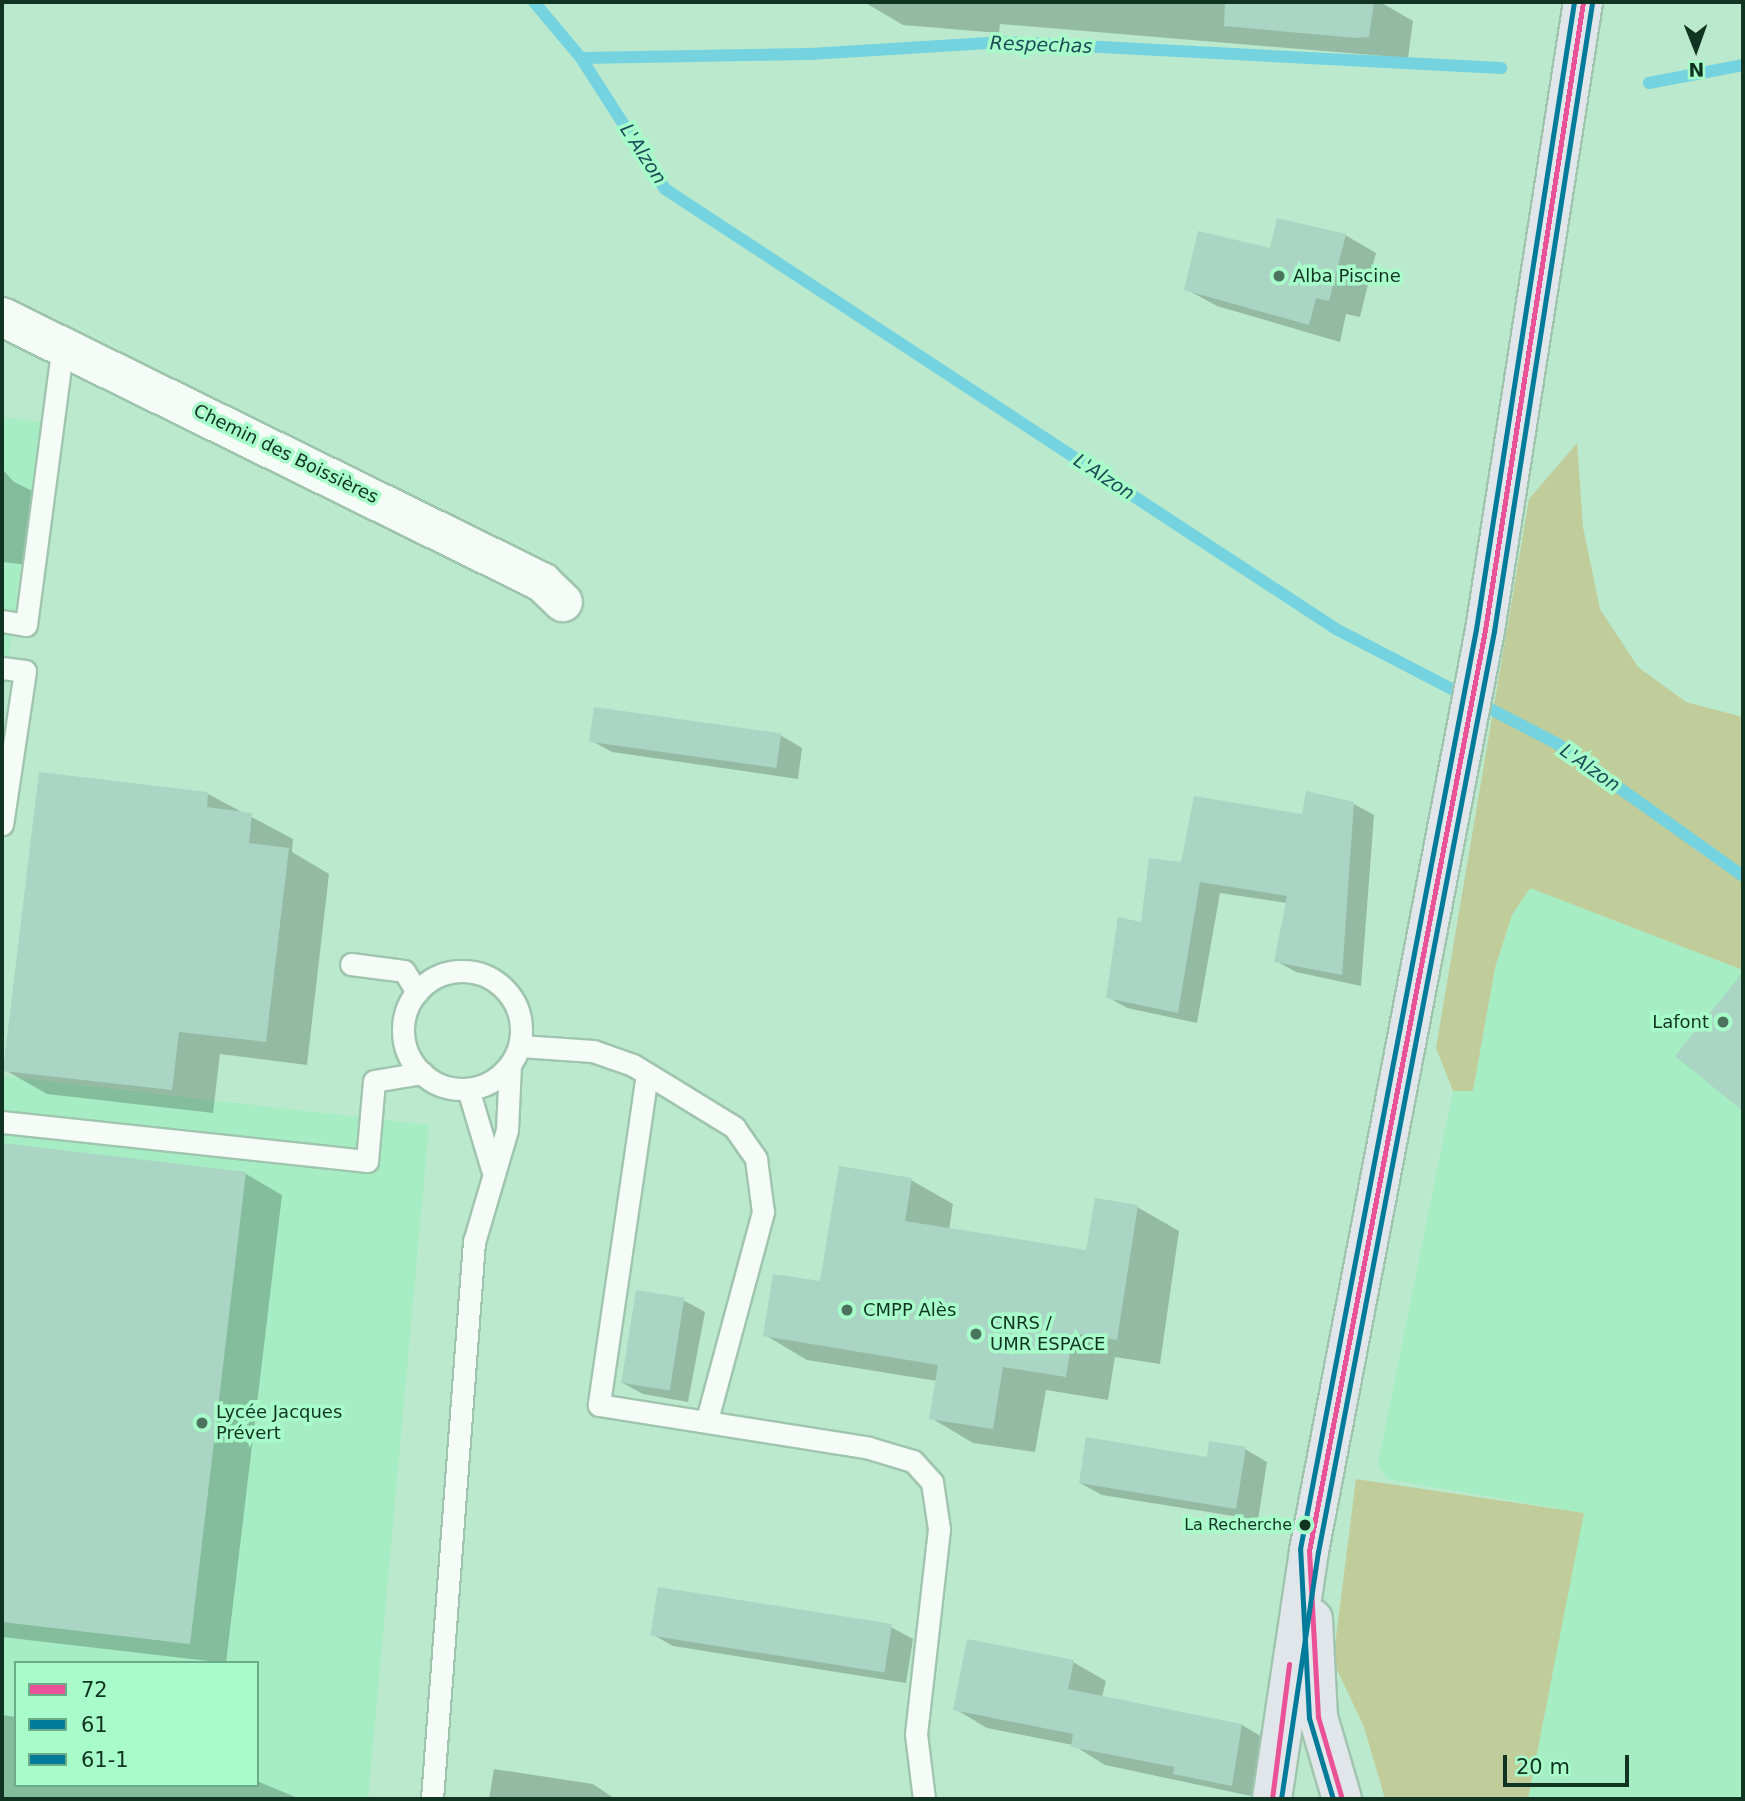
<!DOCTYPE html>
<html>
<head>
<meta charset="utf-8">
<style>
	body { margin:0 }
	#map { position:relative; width:1745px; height:1801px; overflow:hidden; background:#bbe9ce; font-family:"DejaVu Sans",sans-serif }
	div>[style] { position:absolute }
	.built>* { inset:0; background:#a6edc3 }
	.green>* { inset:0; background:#c0cd9a }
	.shadow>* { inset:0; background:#0003 }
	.stream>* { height:12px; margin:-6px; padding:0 6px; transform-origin:6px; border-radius:6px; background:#74d3df }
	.building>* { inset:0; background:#aad4c4; transform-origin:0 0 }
	.roads { filter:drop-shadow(2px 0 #a0c5af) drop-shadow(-2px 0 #a0c5af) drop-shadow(0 2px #a0c5af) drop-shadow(0 -2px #a0c5af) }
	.lane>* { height:21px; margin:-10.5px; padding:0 10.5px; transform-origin:10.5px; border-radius:10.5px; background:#f5fcf8 }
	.lane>.ring { margin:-10.5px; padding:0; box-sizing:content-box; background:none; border:21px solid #f5fcf8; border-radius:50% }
	.street>* { height:38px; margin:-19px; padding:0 19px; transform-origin:19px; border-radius:19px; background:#f5fcf8 }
	.primary>* { height:38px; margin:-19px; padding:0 19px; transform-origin:19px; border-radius:19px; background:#e0e6ea }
	.bus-1>* { height:5px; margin:-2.5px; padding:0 2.5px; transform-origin:2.5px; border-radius:2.5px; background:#ea5297 }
	.bus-2>* { height:5px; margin:-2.5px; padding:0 2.5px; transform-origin:2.5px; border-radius:2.5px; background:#007b99 }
	.bus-3>* { height:5px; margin:-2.5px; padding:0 2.5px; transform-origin:2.5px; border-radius:2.5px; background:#007b99 }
	.dots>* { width:19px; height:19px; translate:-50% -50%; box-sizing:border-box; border:4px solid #a8fcca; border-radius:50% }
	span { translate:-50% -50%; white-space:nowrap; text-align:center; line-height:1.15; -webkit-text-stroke:7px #a8fcca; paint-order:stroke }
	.bus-label { font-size:16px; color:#113422 }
	.right { translate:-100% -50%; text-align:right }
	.poi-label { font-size:18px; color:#113422 }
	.left { translate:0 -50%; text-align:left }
	.street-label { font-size:18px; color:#113422 }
	.water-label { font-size:19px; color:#1b4c59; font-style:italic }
	.frame { position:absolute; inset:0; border:4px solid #113422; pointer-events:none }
	.legend { position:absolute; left:14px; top:1661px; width:245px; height:126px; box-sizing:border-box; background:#a8fcca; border:2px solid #6cac87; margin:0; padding:9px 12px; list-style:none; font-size:21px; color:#113422 }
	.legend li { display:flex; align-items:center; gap:14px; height:35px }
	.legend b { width:35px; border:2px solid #6cac87 }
	.north { position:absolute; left:1661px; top:14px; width:70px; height:70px; -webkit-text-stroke:5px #a8fcca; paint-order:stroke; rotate:179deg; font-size:19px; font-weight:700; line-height:28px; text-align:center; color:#113422 }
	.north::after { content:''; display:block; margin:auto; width:24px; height:32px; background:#113422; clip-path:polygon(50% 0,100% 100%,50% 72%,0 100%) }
	.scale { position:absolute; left:1503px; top:1755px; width:126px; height:32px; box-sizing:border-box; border:4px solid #113422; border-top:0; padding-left:9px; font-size:21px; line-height:24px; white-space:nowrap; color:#113422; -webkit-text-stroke:5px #a8fcca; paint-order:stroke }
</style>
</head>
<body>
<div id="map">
	<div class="built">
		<i style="clip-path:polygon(2px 417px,41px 422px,2px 704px)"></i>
		<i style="clip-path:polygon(1530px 888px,1743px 970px,1743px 1799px,1528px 1799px,1583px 1513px,1387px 1479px,1378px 1463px,1453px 1091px,1473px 1091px,1495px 968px,1512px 915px)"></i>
		<i style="clip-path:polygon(evenodd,2px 1076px,429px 1125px,368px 1799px,2px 1799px,2px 1076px,16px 1663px,257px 1663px,257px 1785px,16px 1785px,16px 1663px)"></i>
	</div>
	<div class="green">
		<i style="clip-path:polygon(1577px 443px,1583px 527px,1600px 609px,1638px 667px,1686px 702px,1743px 717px,1743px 970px,1530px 888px,1512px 915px,1495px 968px,1473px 1091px,1453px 1091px,1436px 1048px,1529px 499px)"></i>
		<i style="clip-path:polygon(1356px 1479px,1584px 1513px,1528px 1799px,1385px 1799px,1364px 1727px,1333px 1661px)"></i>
	</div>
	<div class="shadow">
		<i style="clip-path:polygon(864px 2px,1380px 2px,1413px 21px,1408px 58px,1000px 24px,999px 33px,903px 25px)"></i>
		<i style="clip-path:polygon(1345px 235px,1376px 253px,1360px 317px,1346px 314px,1340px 342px,1217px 306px,1186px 289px,1272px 250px)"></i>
		<i style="clip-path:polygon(2px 469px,14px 482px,55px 502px,47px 567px,2px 562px)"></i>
		<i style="clip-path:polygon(780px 735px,802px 748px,798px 779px,612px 752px,590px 740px)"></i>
		<i style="clip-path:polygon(208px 794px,293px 839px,292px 852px,329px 874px,307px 1065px,220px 1054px,213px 1113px,47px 1094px,5px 1070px)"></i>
		<i style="clip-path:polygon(1354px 804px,1374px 815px,1361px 986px,1296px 972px,1276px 961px,1287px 903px,1220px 893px,1197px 1023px,1127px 1008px,1108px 997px,1182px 864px)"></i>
		<i style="clip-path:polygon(1735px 984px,1743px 989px,1743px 1109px,1678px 1055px)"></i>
		<i style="clip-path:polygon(2px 1145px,246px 1174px,282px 1195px,226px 1663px,2px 1637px)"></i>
		<i style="clip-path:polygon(911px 1180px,953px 1204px,949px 1230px,1088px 1252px,1137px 1207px,1179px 1231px,1160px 1364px,1115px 1357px,1108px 1400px,1046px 1390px,1035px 1452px,973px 1443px,931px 1418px,937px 1381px,807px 1360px,765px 1335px,822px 1283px)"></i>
		<i style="clip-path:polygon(683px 1300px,705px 1312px,688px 1402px,643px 1394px,621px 1382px)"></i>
		<i style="clip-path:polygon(1245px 1449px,1267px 1462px,1258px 1520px,1102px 1495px,1080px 1483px)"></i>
		<i style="clip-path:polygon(891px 1627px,913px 1639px,906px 1683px,673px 1646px,652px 1634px)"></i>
		<i style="clip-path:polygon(1073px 1662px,1106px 1681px,1102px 1697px,1242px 1725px,1274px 1744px,1265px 1799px,1105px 1765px,1073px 1745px,987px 1728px,955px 1709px)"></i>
		<i style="clip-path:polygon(2px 1715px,16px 1717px,16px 1785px,257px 1781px,300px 1799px,2px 1799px)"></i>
		<i style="clip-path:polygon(494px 1769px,593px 1784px,615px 1799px,489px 1799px)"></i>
	</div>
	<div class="stream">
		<i style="left:534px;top:2px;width:73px;rotate:50deg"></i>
		<i style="left:581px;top:58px;width:156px;rotate:57.3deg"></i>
		<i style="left:665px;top:189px;width:802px;rotate:33.25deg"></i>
		<i style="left:1336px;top:629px;width:248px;rotate:27.4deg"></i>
		<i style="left:1556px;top:743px;width:229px;rotate:35.4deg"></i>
		<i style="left:581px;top:58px;width:229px;rotate:-1deg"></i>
		<i style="left:810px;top:54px;width:195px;rotate:-3.5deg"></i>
		<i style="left:1005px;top:42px;width:497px;rotate:3deg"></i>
		<i style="left:1649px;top:83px;width:96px;rotate:-10.8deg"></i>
	</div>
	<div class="building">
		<i style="clip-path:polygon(1225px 2px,1374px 2px,1369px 37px,1357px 38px,1224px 26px)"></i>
		<i style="clip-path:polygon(1277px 218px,1346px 234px,1329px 301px,1316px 298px,1309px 325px,1184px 290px,1198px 231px,1270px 248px)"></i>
		<i style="left:594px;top:707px;width:189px;height:35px;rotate:8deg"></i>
		<i style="clip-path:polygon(39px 772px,208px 792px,207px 807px,252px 813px,249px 843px,289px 848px,266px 1042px,179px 1032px,172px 1090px,3px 1071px)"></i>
		<i style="clip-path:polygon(1306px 791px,1354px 802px,1342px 975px,1274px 962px,1287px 896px,1200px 882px,1178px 1013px,1106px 998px,1118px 917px,1141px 922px,1149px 858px,1181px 862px,1194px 796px,1302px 814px)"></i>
		<i style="clip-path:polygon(1743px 972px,1743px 1111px,1675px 1056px)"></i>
		<i style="clip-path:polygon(2px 1143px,246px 1172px,190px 1644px,2px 1622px)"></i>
		<i style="clip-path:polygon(839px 1166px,912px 1178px,905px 1221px,1086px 1250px,1095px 1198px,1138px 1205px,1117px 1340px,1073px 1333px,1066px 1377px,1003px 1367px,993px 1429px,929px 1419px,938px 1365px,763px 1336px,773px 1274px,820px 1281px)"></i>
		<i style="left:636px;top:1290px;width:49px;height:94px;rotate:9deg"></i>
		<i style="clip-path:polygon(1086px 1437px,1207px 1457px,1209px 1441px,1246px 1447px,1236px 1509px,1079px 1483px)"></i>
		<i style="left:658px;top:1587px;width:237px;height:49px;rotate:9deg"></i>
		<i style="clip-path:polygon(967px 1639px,1074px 1660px,1068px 1689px,1242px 1724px,1232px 1786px,1173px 1774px,1174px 1767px,1071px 1747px,1073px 1734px,953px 1710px)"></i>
	</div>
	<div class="roads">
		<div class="lane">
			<i style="left:2px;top:621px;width:24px;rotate:9deg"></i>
			<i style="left:26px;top:625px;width:282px;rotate:-82.5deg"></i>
			<i style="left:2px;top:668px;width:23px;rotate:7deg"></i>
			<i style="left:25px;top:671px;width:155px;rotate:98.5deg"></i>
			<i style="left:351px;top:964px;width:53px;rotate:7.5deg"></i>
			<i style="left:404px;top:971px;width:25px;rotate:58deg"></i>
			<i class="ring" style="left:403px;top:971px;width:97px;height:97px"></i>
			<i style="left:520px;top:1046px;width:73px;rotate:3.9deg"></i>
			<i style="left:593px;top:1051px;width:42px;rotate:19.3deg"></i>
			<i style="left:633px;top:1065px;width:119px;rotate:31.5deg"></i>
			<i style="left:734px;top:1127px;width:39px;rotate:55deg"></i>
			<i style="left:756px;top:1159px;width:53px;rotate:82.5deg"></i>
			<i style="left:763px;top:1212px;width:214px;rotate:105.1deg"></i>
			<i style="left:647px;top:1074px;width:334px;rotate:98.3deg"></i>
			<i style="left:599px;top:1405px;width:273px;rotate:9deg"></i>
			<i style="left:869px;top:1448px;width:46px;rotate:16.5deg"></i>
			<i style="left:913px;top:1461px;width:28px;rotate:48deg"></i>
			<i style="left:932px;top:1482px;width:48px;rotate:81.5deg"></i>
			<i style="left:939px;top:1529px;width:206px;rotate:96.4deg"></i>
			<i style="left:916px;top:1734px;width:65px;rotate:83deg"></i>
			<i style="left:468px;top:1089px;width:84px;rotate:73.3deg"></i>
			<i style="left:2px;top:1122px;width:367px;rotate:6.1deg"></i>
			<i style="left:367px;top:1161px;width:80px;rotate:-85deg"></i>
			<i style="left:374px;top:1081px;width:49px;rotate:-9.5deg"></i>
			<i style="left:432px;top:1799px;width:559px;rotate:-85.69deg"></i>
			<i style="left:474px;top:1242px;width:117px;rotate:-73.6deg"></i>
			<i style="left:507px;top:1130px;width:65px;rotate:-87.4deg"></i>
		</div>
		<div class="street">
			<i style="left:2px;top:317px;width:602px;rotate:26.14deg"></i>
			<i style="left:542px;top:582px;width:29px;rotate:44deg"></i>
		</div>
		<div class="primary">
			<i style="left:1313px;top:1619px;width:98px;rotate:87.1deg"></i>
			<i style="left:1318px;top:1717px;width:85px;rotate:73.7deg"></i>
			<i style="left:1272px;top:1799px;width:251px;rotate:-81.5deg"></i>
			<i style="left:1309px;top:1551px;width:938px;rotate:-79.18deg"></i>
			<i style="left:1485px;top:630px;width:636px;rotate:-81.13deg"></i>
		</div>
	</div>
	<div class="bus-1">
		<i style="left:1272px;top:1799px;width:136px;rotate:-82.8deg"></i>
		<i style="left:1342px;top:1799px;width:85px;rotate:-106.3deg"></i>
		<i style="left:1318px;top:1717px;width:166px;rotate:-93.1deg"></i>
		<i style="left:1309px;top:1551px;width:938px;rotate:-79.18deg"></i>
		<i style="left:1485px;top:630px;width:636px;rotate:-81.13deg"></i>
	</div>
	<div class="bus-2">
		<i style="left:1281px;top:1799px;width:250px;rotate:-81.5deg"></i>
		<i style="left:1318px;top:1552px;width:938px;rotate:-79.18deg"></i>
		<i style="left:1494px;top:631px;width:636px;rotate:-81.13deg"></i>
	</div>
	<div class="bus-3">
		<i style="left:1333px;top:1799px;width:84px;rotate:-106.5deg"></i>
		<i style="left:1309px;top:1718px;width:169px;rotate:-93deg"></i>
		<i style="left:1300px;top:1549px;width:937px;rotate:-79.17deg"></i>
		<i style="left:1476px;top:629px;width:635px;rotate:-81.12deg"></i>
	</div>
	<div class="dots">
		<i style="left:1279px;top:276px;background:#4c735e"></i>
		<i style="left:1723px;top:1022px;background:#4c735e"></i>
		<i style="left:847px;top:1310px;background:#4c735e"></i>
		<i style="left:976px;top:1334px;background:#4c735e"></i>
		<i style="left:202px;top:1423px;background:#4c735e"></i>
		<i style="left:1305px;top:1525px;background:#113422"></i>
	</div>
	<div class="bus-label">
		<span class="right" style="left:1292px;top:1525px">La Recherche</span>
	</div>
	<div class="poi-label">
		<span class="left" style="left:1293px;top:276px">Alba Piscine</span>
		<span class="right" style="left:1709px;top:1022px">Lafont</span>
		<span class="left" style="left:863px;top:1310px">CMPP Alès</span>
		<span class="left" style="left:990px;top:1334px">CNRS /<br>UMR ESPACE</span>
		<span class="left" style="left:216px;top:1423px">Lycée Jacques<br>Prévert</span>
	</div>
	<div class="street-label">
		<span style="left:286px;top:454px;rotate:26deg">Chemin des Boissières</span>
	</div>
	<div class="water-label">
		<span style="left:1041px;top:45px;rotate:2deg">Respechas</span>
		<span style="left:643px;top:154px;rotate:57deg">L'Alzon</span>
		<span style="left:1104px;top:477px;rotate:33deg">L'Alzon</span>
		<span style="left:1590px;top:768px;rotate:35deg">L'Alzon</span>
	</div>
	<div class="frame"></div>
	<ul class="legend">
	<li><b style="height:9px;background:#ea5297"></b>72</li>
	<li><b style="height:9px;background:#007b99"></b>61</li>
	<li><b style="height:9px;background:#007b99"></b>61-1</li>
	</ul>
	<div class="north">N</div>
	<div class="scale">20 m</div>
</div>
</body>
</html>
